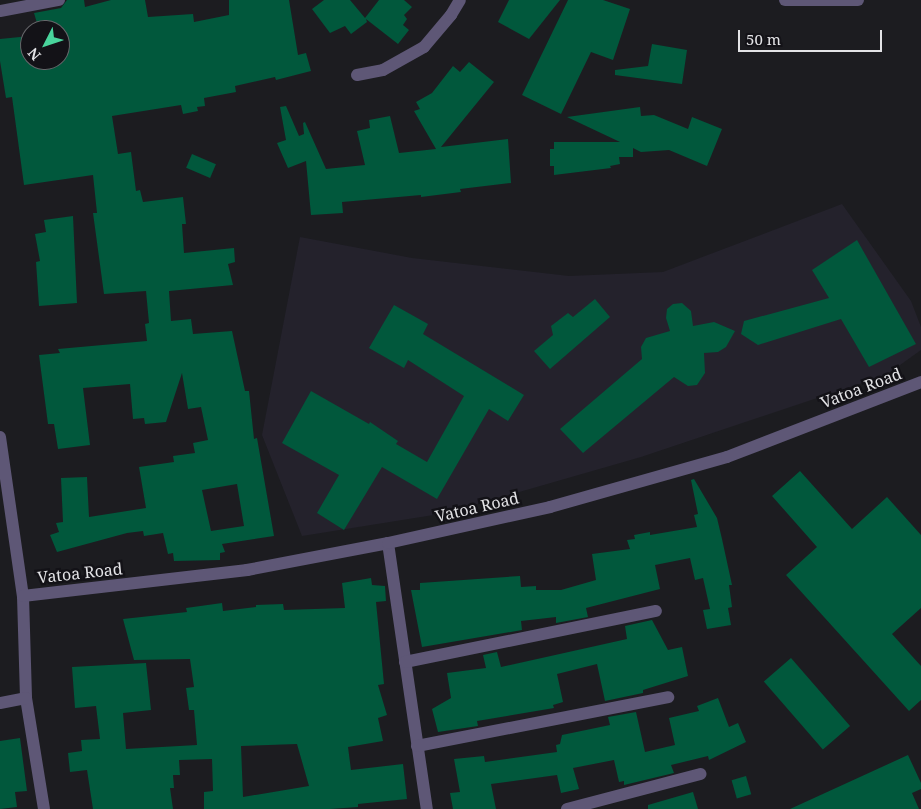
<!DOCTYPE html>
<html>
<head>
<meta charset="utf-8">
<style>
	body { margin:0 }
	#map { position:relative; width:921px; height:809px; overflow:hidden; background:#1c1c20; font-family:"Noto Serif",serif }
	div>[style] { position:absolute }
	.built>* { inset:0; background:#24222c }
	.building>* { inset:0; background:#01583c; transform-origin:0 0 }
	.minor>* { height:12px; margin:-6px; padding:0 6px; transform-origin:6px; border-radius:6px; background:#5e5776 }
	span { translate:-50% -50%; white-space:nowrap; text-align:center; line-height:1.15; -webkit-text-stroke:5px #131217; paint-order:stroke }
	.street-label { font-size:16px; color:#e3e3e6 }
	.north { position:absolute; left:20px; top:20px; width:50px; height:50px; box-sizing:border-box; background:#131217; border:1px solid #66666a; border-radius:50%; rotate:229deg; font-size:14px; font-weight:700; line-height:20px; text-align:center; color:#e3e3e6 }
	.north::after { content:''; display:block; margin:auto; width:18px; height:22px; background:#49d49c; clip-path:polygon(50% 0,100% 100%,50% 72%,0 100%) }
	.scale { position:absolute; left:738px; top:30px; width:144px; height:22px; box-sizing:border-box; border:2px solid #e3e3e6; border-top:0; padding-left:6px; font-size:15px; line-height:18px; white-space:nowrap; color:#e3e3e6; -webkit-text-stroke:4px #131217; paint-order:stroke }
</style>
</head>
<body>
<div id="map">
	<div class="built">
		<i style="clip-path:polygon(842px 204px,911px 301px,921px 327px,921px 350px,886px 375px,641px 457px,446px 513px,302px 536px,262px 435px,300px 237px,412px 258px,569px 276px,663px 272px)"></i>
	</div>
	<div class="building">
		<i style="clip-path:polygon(evenodd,67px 0,84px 0,85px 7px,111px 0,145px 0,148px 17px,193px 14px,194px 22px,229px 15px,229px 0,289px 0,298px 55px,306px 53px,311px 71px,276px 80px,275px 77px,235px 86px,236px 92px,204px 98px,205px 106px,197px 107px,198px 111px,183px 114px,181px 105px,112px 116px,118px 154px,131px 152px,136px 191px,140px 190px,143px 202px,183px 197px,186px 224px,182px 224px,184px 253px,234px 248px,235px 262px,228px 264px,233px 285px,169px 291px,171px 321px,191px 319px,193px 334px,232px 331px,245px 391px,249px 391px,254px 439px,257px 438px,274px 536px,222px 544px,225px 552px,220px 553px,220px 560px,174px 561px,173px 553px,168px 554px,163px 533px,144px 536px,143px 531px,127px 533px,57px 552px,50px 535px,59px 532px,56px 523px,63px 522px,61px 478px,87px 477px,89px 517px,146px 508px,139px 467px,174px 462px,173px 456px,195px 453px,193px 443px,208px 440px,201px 407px,188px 409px,182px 373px,166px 422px,145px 424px,144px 418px,133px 419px,130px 384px,83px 388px,90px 445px,58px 449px,54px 424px,48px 424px,39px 355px,60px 353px,58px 349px,147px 341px,145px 324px,149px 323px,146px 291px,104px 294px,93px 213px,97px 213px,93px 175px,24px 185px,12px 97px,6px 98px,0 61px,0 39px,30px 36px,30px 60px,60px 60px,60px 30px,39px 30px,34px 13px,61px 8px,67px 0,237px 484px,244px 526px,211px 531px,202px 490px,237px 484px)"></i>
		<i style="clip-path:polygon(324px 0,350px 0,365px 18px,379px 0,404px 0,412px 7px,404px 15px,407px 19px,403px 25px,409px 30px,398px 44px,366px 19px,367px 22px,351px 34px,345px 26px,330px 33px,312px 9px)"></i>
		<i style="clip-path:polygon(509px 0,560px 0,529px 39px,498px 22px)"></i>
		<i style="clip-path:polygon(568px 0,603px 0,630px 9px,613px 60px,591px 52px,561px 114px,522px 95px)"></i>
		<i style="clip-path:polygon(652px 44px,687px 50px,682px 84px,615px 75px,615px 70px,648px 66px)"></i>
		<i style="clip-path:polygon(469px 62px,494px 82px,441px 147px,508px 139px,511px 183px,460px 189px,461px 192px,421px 197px,421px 195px,342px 202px,343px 213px,311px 215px,306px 161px,288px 168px,277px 143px,286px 140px,280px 107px,286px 106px,299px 136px,304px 134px,303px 123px,305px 122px,326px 169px,365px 165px,357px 131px,370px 128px,369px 120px,390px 116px,399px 153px,436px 149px,414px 111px,420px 109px,416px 102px,432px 93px,453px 66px,460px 72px)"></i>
		<i style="clip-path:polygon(640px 107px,641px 116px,654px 115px,688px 129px,692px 117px,722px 129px,707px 166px,669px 150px,641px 152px,633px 148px,633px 157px,619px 157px,620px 164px,610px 166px,611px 168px,554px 175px,554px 166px,550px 166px,550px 149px,554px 149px,554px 142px,620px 142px,567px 117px)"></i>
		<i style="left:192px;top:154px;width:26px;height:15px;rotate:23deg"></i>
		<i style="clip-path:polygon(73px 216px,77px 303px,39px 306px,36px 262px,40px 261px,35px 234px,46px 232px,44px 220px)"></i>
		<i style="clip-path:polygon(857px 240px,916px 344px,869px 367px,841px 319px,758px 345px,741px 334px,744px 321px,829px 298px,812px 270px)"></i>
		<i style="clip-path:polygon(595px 299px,610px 317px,550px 369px,534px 351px,553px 335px,551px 326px,568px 313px,573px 317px)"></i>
		<i style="clip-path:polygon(682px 303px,691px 311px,693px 326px,714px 322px,735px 331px,726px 347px,718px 352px,704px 353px,705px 373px,697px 385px,688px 386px,674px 377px,583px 453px,560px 429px,642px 359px,641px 347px,646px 338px,670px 331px,666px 318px,667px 309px,673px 304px)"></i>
		<i style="clip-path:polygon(394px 305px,428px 324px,423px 334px,524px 395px,508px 421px,489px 409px,437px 499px,382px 467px,344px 530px,317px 513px,339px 475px,282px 443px,311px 391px,369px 424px,370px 422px,398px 441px,396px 444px,427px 462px,464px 396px,408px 360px,404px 368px,369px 348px)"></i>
		<i style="clip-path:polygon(800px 471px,852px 529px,887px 497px,921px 535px,921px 608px,892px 634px,921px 666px,921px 700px,909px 711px,786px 575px,817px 547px,772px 496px)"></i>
		<i style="clip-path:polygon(694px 479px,717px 518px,722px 539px,732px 585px,729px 585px,732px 607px,728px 608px,731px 625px,707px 629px,703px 610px,710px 609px,703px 578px,695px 580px,690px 558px,655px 565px,660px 589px,586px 608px,588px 617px,556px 623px,556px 617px,521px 621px,522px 630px,422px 647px,411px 590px,420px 590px,420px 583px,520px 576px,521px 587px,536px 586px,536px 590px,561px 590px,596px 580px,592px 554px,630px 549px,627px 540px,635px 539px,634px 535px,650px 532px,650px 535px,697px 527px,694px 515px,698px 514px,691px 480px)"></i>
		<i style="clip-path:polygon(evenodd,371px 578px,372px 585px,385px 586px,386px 601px,376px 602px,384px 684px,378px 685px,387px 715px,378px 718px,383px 741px,348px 747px,351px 770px,403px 764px,407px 799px,358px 804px,358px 807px,330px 809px,204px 809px,204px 792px,213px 791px,212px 759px,179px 760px,180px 775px,173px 775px,174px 788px,170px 788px,173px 809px,93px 809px,87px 770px,70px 772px,68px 753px,82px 751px,81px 740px,100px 739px,96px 706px,75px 708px,72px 667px,146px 663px,151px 710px,123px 713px,126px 749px,197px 745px,194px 710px,189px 710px,186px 688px,194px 687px,190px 659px,134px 660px,123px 619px,187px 612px,186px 608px,222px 603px,223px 611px,256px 607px,256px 605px,283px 604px,284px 610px,345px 608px,342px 583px,371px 578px,297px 744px,309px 786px,243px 797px,241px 746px,297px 744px)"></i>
		<i style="clip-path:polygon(652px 620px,668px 650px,682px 647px,688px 676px,643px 690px,643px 693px,605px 701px,597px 664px,557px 674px,563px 702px,553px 705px,554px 708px,477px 721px,478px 726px,438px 732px,432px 709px,451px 698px,447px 673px,486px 668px,483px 655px,497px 652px,501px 667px,627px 639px,625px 626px)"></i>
		<i style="left:791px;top:658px;width:90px;height:36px;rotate:49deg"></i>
		<i style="clip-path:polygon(718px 698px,729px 727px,738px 723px,746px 742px,709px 760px,708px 756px,671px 765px,674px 773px,624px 785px,624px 781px,619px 782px,614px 760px,573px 768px,579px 789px,561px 793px,557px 775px,491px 784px,496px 809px,453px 809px,450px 793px,460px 792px,454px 759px,484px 756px,485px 762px,557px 752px,556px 745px,560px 744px,562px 735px,610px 725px,608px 717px,636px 712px,645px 752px,675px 745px,669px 718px,699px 711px,697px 706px)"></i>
		<i style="clip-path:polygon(20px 738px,27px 791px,15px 792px,17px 807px,0 809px,0 741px)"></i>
		<i style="clip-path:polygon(908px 755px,921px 783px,921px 789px,912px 793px,919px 809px,790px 809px)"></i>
		<i style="left:746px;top:776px;width:19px;height:15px;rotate:74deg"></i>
		<i style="clip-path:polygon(693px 792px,698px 809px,648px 809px,648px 805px)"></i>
	</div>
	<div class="minor">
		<i style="left:785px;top:0;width:73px"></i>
		<i style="left:0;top:11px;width:60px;rotate:-10.6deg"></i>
		<i style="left:357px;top:75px;width:26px;rotate:-11deg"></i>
		<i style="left:383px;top:70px;width:47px;rotate:-29.3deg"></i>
		<i style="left:424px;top:47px;width:42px;rotate:-49.8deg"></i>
		<i style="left:451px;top:15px;width:17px;rotate:-59deg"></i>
		<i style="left:0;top:437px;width:161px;rotate:81.8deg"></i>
		<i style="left:23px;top:596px;width:102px;rotate:88.3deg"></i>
		<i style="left:26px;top:698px;width:112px;rotate:80.8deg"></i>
		<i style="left:388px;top:543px;width:269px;rotate:81.7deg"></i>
		<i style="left:23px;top:596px;width:226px;rotate:-6.6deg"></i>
		<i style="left:247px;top:570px;width:144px;rotate:-10.8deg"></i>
		<i style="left:388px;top:543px;width:166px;rotate:-12.5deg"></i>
		<i style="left:550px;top:507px;width:184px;rotate:-15.8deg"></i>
		<i style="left:727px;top:457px;width:208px;rotate:-21.1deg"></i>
		<i style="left:405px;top:662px;width:256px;rotate:-11.5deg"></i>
		<i style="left:0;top:703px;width:26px;rotate:-11deg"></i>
		<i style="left:417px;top:746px;width:256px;rotate:-11deg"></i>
		<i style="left:567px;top:809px;width:138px;rotate:-14.7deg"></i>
	</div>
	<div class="street-label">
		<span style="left:861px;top:388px;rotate:-21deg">Vatoa Road</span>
		<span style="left:477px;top:507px;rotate:-13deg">Vatoa Road</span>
		<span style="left:80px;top:573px;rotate:-6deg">Vatoa Road</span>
	</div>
	<div class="north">N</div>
	<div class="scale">50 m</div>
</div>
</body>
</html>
